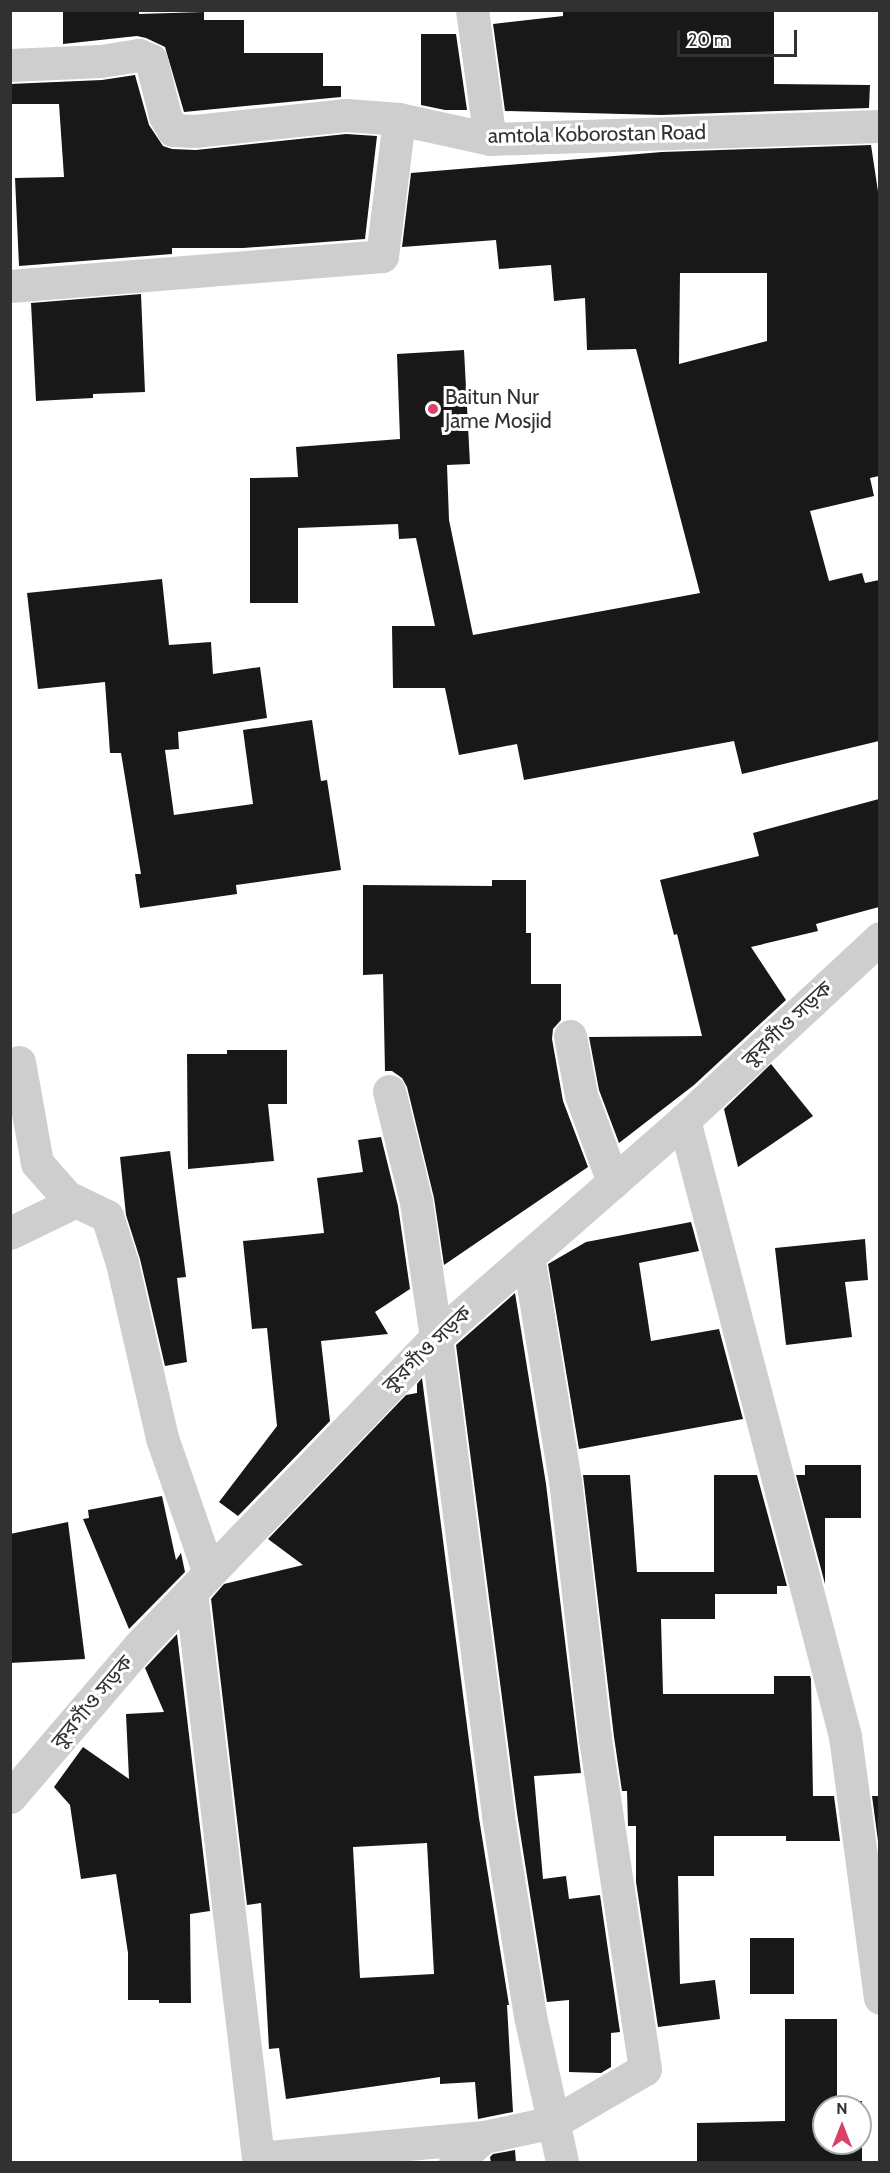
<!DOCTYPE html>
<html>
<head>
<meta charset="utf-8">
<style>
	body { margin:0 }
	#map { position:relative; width:890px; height:2173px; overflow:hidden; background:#fff; font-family:Cabin,"Noto Sans Bengali",sans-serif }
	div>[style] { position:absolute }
	.building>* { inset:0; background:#181818; transform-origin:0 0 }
	.minor>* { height:33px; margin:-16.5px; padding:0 16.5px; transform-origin:16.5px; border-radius:16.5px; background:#cecece }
	.tertiary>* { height:33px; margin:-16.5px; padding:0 16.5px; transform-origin:16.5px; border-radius:16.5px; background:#cecece }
	.dots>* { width:16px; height:16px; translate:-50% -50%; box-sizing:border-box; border:3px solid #fff; border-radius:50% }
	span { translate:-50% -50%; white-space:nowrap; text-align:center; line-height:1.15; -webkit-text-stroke:6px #fff; paint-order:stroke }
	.street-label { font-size:21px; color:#313131 }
	.poi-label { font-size:21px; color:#313131 }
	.left { translate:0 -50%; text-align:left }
	.frame { position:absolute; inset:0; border:12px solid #313131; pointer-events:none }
	.north { position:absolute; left:812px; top:2095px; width:60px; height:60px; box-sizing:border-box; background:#fff; border:2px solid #adadad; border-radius:50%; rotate:0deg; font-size:16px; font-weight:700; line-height:24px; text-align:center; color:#313131 }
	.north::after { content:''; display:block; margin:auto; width:21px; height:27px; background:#db4165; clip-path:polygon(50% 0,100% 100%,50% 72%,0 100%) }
	.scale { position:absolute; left:677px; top:30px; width:120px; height:27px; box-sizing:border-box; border:3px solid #313131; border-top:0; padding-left:8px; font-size:18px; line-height:21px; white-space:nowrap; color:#313131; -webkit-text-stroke:4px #fff; paint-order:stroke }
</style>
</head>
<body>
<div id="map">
	<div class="building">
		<i style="clip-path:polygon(63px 10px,139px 10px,139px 14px,204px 12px,204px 20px,244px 20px,244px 53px,323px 53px,323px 86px,341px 86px,341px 97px,184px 112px,165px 47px,146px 38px,137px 36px,63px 44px)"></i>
		<i style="clip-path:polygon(563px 10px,774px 10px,774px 84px,870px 85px,869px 108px,661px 115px,505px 111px,493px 24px,563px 16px)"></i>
		<i style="clip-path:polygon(421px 34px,456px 34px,467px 110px,445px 110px,421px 105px)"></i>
		<i style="clip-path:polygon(135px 75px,149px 125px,163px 146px,172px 149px,196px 150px,346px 134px,377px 136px,365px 239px,243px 248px,172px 248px,172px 254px,19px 266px,15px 178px,64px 177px,59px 104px,10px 104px,10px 84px,102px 80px)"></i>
		<i style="clip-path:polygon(evenodd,871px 145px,879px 198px,879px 476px,870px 478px,874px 496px,810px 511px,829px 581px,862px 573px,865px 583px,879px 580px,879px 741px,742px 774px,734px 741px,524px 780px,517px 744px,459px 755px,445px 688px,393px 688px,392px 626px,435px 626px,416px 538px,399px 539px,398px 524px,298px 528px,298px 603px,250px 603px,250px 478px,298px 477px,296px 447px,400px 439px,397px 354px,464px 350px,470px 464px,447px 465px,449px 520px,473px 635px,700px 593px,636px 349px,587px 350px,585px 298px,554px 301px,551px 265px,499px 269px,496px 240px,402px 247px,411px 173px,662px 152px,871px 145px,680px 273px,767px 273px,767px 341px,679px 364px,680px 273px)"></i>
		<i style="clip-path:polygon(141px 294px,145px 392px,93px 394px,93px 398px,36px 401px,31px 303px)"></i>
		<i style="clip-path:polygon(162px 579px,169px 645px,211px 642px,213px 674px,260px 667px,267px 718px,178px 732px,179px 749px,165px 750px,174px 815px,253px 804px,243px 730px,312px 720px,321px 781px,327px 780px,341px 870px,236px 885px,237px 894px,140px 908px,135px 874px,141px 874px,121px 753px,110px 753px,105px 682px,38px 689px,27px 593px)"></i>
		<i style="clip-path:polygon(879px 799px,879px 907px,816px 924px,818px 931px,751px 947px,786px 1000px,694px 1085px,619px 1143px,599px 1090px,589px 1037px,702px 1036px,677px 934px,674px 935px,660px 880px,759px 856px,753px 833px)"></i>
		<i style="clip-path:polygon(492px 880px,526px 880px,526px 933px,531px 933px,531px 984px,561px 984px,561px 1020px,553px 1029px,552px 1039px,563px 1101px,588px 1167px,444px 1265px,434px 1198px,407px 1087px,402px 1078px,392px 1071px,385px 1071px,383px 974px,363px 975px,363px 885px,492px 886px)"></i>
		<i style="clip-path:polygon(227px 1050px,287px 1050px,287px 1104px,268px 1104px,274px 1161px,188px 1169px,187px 1054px,227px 1054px)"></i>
		<i style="clip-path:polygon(771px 1064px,813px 1116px,738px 1167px,724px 1109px)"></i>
		<i style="clip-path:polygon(381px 1137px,398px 1206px,410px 1289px,375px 1312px,388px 1334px,321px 1341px,330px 1421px,238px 1516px,219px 1502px,277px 1426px,267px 1328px,252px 1329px,243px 1241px,324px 1233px,317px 1178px,363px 1172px,358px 1140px)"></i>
		<i style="clip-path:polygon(170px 1151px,186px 1277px,177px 1278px,187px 1362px,165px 1366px,140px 1259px,126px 1215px,120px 1157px)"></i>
		<i style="clip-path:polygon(691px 1222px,699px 1251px,639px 1263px,651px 1341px,719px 1329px,743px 1419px,579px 1449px,548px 1264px,586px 1242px)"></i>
		<i style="clip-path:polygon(865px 1239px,868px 1280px,845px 1282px,852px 1337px,786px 1345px,775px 1248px)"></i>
		<i style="clip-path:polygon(515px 1293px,546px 1484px,581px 1773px,534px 1776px,543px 1879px,566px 1876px,569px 1899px,600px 1895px,620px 2032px,611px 2033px,611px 2067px,601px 2073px,569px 2072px,569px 2000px,547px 2002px,517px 1813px,456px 1345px)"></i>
		<i style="clip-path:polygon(evenodd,422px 1378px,479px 1818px,509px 2005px,507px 2005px,513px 2112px,478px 2119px,475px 2082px,440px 2084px,440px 2077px,286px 2099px,279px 2048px,269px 2049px,261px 1903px,247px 1905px,211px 1599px,224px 1584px,303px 1565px,268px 1539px,406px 1395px,417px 1393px,417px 1384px,422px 1378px,427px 1843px,434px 1974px,360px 1978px,353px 1847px,427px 1843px)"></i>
		<i style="clip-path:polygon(805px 1465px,861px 1465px,861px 1518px,825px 1518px,825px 1584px,796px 1475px,805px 1475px)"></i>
		<i style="clip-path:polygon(583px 1475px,630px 1475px,637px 1572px,714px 1572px,714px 1475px,757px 1475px,787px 1586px,777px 1586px,777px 1594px,715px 1594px,715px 1619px,661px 1619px,663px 1694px,774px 1694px,774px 1676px,810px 1676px,811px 1679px,813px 1796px,834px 1796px,840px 1841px,786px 1841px,786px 1836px,714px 1836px,714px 1876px,678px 1876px,680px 1984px,715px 1980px,720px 2019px,658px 2027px,636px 1882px,636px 1826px,628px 1826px,627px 1791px,622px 1791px,614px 1737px)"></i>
		<i style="clip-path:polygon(162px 1496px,176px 1560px,181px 1553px,185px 1572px,129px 1629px,83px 1519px,89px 1518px,88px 1510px)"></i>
		<i style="clip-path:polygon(68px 1522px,85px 1659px,10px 1663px,10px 1534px)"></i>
		<i style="clip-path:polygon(177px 1634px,210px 1911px,190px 1914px,191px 2003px,159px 2003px,159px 2000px,128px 2000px,128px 1953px,116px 1874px,81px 1879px,70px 1805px,54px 1787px,83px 1747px,129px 1779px,126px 1714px,164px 1712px,145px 1668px)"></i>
		<i style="clip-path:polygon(872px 1796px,879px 1796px,879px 1841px,878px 1841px)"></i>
		<i style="left:750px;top:1938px;width:44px;height:56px"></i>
		<i style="clip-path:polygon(evenodd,785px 2019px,837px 2019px,837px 2101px,862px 2101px,862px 2163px,697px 2163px,697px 2123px,785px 2121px,785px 2019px,824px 2107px,860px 2107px,860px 2143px,824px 2143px,824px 2107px)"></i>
		<i style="clip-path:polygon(515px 2150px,516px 2163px,491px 2163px,490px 2157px,493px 2154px)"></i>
	</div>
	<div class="minor">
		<i style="left:472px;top:10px;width:130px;rotate:82.1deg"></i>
		<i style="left:10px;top:65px;width:91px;rotate:-2.5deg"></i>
		<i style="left:101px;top:61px;width:38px;rotate:-9deg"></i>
		<i style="left:139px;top:55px;width:13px;rotate:23deg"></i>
		<i style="left:151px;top:60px;width:58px;rotate:76deg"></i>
		<i style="left:165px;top:116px;width:16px;rotate:60deg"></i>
		<i style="left:173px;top:130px;width:21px;rotate:3deg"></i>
		<i style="left:194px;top:131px;width:153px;rotate:-6deg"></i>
		<i style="left:346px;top:115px;width:53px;rotate:4.3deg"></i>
		<i style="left:399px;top:119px;width:93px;rotate:12.4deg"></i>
		<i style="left:490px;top:139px;width:390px;rotate:-1.9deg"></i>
		<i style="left:10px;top:286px;width:373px;rotate:-4.6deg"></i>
		<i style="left:382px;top:256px;width:138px;rotate:-82.9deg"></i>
		<i style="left:570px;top:1036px;width:60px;rotate:79.4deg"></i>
		<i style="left:581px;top:1095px;width:93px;rotate:69.8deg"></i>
		<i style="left:19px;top:1062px;width:103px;rotate:79.9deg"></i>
		<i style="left:37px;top:1163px;width:45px;rotate:48.6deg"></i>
		<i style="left:67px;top:1197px;width:44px;rotate:25.4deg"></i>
		<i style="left:107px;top:1216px;width:49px;rotate:72.3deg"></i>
		<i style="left:122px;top:1263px;width:180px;rotate:77.1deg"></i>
		<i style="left:162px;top:1438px;width:143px;rotate:70.8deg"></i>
		<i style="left:389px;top:1091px;width:114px;rotate:76.3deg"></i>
		<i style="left:416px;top:1202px;width:136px;rotate:81.6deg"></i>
		<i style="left:436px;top:1337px;width:483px;rotate:82.6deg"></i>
		<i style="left:498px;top:1816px;width:203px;rotate:80.9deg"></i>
		<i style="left:530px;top:2016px;width:149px;rotate:77.6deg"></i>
		<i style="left:684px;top:1120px;width:637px;rotate:75.35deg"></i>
		<i style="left:845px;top:1736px;width:264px;rotate:82.4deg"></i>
		<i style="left:10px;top:1233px;width:73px;rotate:-25.9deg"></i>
		<i style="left:191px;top:1592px;width:570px;rotate:83.25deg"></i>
		<i style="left:258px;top:2158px;width:227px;rotate:-5.3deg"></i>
		<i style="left:455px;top:2162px;width:38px;rotate:-41deg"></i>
		<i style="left:484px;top:2137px;width:72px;rotate:-12.1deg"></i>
		<i style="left:554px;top:2122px;width:105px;rotate:-30.2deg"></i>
		<i style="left:645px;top:2069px;width:334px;rotate:-98.6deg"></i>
		<i style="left:595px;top:1739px;width:260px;rotate:-96.6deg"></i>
		<i style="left:565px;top:1481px;width:228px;rotate:-99.3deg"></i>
	</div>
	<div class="tertiary">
		<i style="left:10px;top:1797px;width:200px;rotate:-49.5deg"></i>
		<i style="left:140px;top:1645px;width:427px;rotate:-46.1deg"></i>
		<i style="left:436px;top:1337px;width:330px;rotate:-41.2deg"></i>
		<i style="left:684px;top:1120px;width:267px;rotate:-42.9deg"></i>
	</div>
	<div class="dots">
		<i style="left:433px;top:409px;background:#db4165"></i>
	</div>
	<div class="street-label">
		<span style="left:597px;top:134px;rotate:-1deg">amtola Koborostan Road</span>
		<span style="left:787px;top:1024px;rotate:-43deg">কুরগাঁও সড়ক</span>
		<span style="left:427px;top:1349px;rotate:-44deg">কুরগাঁও সড়ক</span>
		<span style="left:92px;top:1702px;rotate:-50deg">কুরগাঁও সড়ক</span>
	</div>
	<div class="poi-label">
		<span class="left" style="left:445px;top:409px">Baitun Nur<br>Jame Mosjid</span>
	</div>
	<div class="frame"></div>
	<div class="north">N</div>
	<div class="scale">20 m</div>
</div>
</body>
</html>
